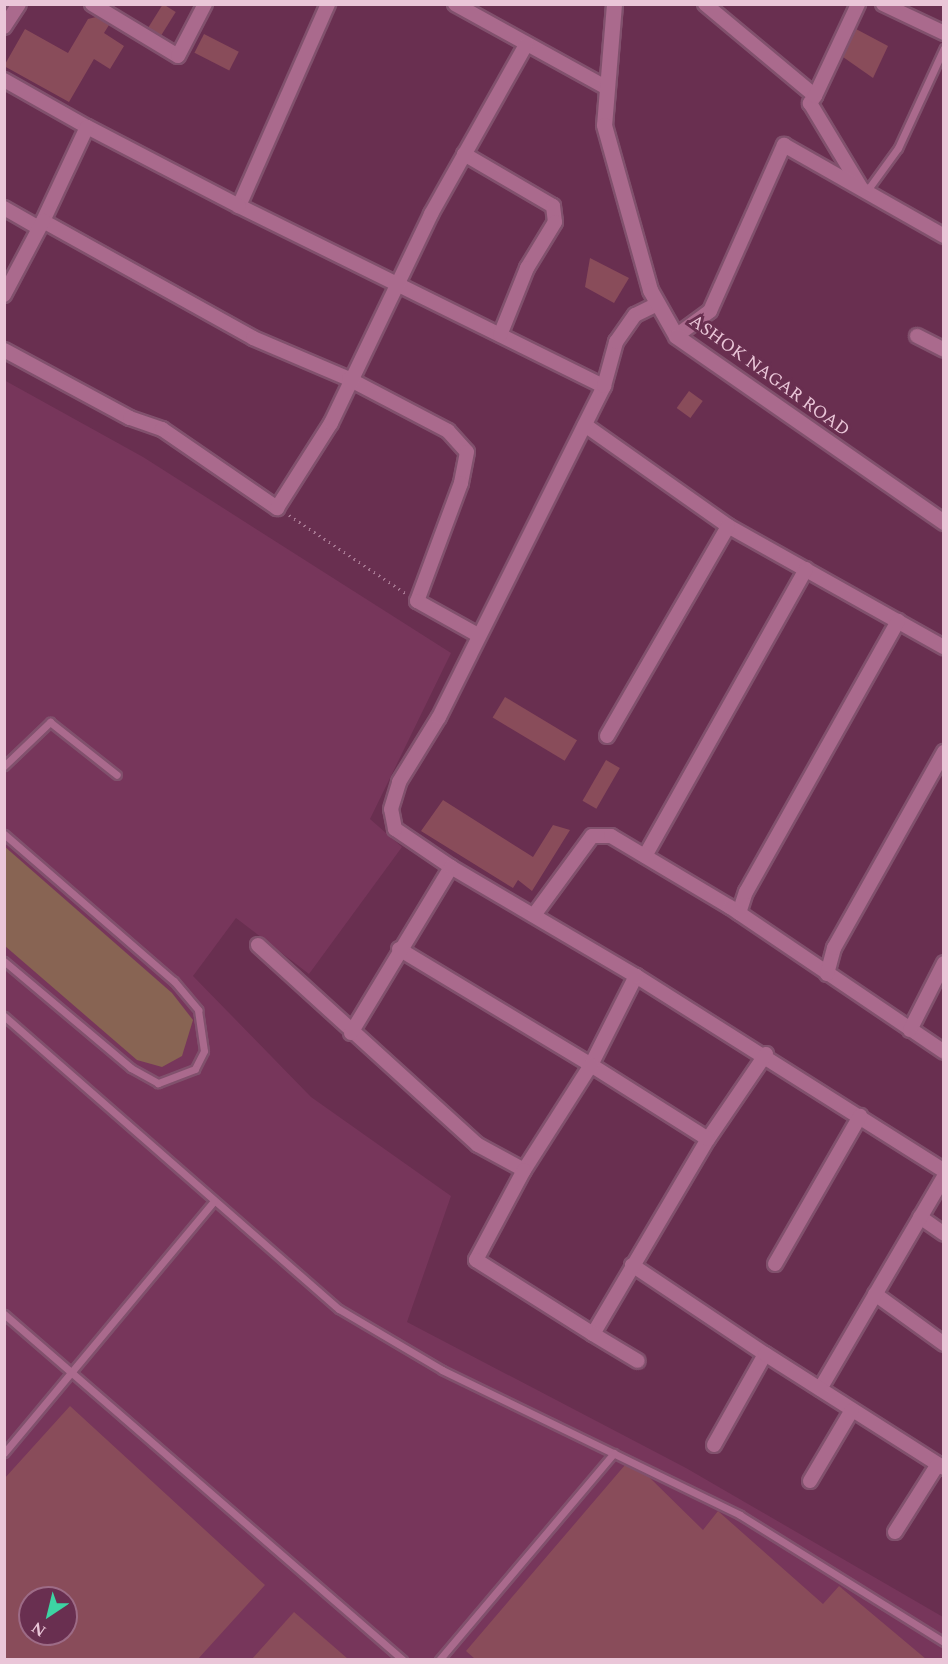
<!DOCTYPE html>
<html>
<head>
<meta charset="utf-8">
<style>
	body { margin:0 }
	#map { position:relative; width:948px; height:1664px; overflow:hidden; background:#692f50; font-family:Spectral,serif }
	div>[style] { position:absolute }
	.built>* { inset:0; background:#77365b }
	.green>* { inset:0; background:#886453 }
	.building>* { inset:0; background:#894c5a; transform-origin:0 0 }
	.path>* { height:3px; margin-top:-1.5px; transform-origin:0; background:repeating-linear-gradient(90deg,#a67791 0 1.5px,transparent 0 6px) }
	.roads { filter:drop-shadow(2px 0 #81516d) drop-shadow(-2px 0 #81516d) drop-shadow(0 2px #81516d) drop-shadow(0 -2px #81516d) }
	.service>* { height:7px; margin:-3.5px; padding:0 3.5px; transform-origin:3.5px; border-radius:3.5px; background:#aa6a8d }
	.minor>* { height:14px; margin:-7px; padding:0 7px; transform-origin:7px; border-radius:7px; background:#aa6a8d }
	.tertiary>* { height:15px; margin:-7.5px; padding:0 7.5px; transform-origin:7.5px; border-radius:7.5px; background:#aa6a8d }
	span { translate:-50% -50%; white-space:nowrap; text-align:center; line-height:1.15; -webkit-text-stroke:6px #692f50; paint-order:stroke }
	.street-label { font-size:18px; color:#eac6d8 }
	.frame { position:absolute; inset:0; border:6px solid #eac6d8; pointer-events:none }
	.north { position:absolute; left:18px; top:1586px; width:60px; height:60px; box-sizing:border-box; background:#692f50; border:2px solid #9d6b86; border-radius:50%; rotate:215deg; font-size:16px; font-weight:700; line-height:24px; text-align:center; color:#eac6d8 }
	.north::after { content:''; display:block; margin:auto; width:21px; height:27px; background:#3dd4a3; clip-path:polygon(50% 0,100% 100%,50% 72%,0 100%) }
</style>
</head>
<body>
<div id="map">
	<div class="built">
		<i style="clip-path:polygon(evenodd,4px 380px,143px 457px,451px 653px,370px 819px,402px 847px,309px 974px,236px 918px,193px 976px,311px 1097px,451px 1196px,407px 1322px,686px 1468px,943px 1617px,943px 1659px,5px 1659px,4px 380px,30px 1598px,66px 1598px,66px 1634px,30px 1634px,30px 1598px)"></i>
	</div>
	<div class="green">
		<i style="clip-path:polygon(4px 846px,172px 993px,193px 1020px,182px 1056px,162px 1067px,137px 1060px,5px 946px)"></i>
	</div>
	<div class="building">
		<i style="left:163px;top:4px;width:15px;height:28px;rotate:32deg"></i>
		<i style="clip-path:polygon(96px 17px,109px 25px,104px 33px,124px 46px,110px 69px,94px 59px,69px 102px,4px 66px,25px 29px,68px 53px,88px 19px)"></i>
		<i style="clip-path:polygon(856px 29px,888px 46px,873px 78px,843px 57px)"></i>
		<i style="left:204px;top:34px;width:39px;height:21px;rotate:27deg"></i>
		<i style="clip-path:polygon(590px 258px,629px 278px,614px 303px,585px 287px)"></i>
		<i style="left:689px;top:391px;width:17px;height:21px;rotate:36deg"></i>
		<i style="left:505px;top:697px;width:84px;height:24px;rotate:31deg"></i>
		<i style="left:606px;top:760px;width:16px;height:47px;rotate:30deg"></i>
		<i style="clip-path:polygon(443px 800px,533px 857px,553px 825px,570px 830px,532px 891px,518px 880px,513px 888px,421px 831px)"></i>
		<i style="clip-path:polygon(evenodd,70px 1406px,265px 1585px,198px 1659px,4px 1659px,4px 1479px,70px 1406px,30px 1598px,66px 1598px,66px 1634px,30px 1634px,30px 1598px)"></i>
		<i style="clip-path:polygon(625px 1465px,649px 1477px,703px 1530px,718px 1511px,823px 1604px,839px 1586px,926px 1659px,475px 1659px,466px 1651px)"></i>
		<i style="clip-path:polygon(294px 1612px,348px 1659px,252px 1659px)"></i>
	</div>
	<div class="path">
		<i style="left:289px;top:515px;width:140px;rotate:33.9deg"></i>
	</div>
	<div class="roads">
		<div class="service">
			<i style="left:866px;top:192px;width:54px;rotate:-54deg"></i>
			<i style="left:898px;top:148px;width:110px;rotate:-65.3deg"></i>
			<i style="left:4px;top:766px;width:64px;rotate:-43.7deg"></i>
			<i style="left:50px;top:722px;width:85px;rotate:38.3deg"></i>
			<i style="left:4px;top:834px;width:225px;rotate:40.9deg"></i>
			<i style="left:174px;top:981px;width:38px;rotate:50deg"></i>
			<i style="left:198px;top:1010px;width:41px;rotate:81.7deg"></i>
			<i style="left:204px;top:1051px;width:20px;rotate:117deg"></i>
			<i style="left:195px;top:1069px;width:40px;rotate:159deg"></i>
			<i style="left:158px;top:1083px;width:31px;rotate:-151deg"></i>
			<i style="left:131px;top:1068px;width:166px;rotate:-139.9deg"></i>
			<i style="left:4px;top:1016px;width:445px;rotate:41.2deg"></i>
			<i style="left:339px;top:1309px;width:120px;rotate:30.6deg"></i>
			<i style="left:442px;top:1370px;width:331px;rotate:25.9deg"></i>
			<i style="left:740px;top:1515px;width:240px;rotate:31.9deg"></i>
			<i style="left:4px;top:1314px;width:528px;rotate:40.93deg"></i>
			<i style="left:4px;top:1453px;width:328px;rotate:-50.2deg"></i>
			<i style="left:439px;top:1660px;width:271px;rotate:-49.8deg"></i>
		</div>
		<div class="minor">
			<i style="left:92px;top:4px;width:100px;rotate:31.2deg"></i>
			<i style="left:178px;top:56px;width:59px;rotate:-62.6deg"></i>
			<i style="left:328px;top:4px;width:221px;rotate:113.8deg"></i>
			<i style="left:239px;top:206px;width:407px;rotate:26.3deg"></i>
			<i style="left:455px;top:4px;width:174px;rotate:28.9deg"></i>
			<i style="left:705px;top:4px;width:143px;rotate:39.9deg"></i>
			<i style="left:815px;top:96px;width:9px;rotate:126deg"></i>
			<i style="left:810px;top:103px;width:99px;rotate:59deg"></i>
			<i style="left:883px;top:4px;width:68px;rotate:25.4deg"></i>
			<i style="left:4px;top:27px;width:27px;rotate:-57deg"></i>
			<i style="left:4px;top:80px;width:95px;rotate:29.5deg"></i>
			<i style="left:815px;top:96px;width:102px;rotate:-64.9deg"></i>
			<i style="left:464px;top:154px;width:103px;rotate:30.3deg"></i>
			<i style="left:553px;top:206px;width:16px;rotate:83deg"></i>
			<i style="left:555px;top:222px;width:54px;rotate:121.3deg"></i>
			<i style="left:527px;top:268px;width:72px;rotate:111.9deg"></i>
			<i style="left:239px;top:206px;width:171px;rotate:-152.5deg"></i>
			<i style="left:87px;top:127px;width:104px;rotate:115.1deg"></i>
			<i style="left:43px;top:221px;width:240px;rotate:29.1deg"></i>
			<i style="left:253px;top:338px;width:104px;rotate:23.1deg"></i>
			<i style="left:349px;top:379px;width:112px;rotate:27.7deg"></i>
			<i style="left:448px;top:431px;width:28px;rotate:48deg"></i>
			<i style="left:467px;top:452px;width:32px;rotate:101deg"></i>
			<i style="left:461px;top:483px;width:126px;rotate:110.4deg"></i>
			<i style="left:417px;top:601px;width:70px;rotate:29.1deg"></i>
			<i style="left:4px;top:208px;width:40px;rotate:29.7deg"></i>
			<i style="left:4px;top:295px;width:84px;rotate:-62.2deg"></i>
			<i style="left:676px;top:336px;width:42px;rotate:-36.3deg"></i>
			<i style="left:710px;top:311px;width:182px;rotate:-66deg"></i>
			<i style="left:784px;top:145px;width:184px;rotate:29.6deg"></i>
			<i style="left:917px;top:336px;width:30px;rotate:27deg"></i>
			<i style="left:4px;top:350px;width:143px;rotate:28.4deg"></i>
			<i style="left:130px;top:418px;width:34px;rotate:19deg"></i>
			<i style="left:162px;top:429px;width:140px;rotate:34.5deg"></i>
			<i style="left:277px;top:508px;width:101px;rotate:-57.6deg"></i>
			<i style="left:331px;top:423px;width:232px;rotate:-64.4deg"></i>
			<i style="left:431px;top:214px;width:194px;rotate:-60.7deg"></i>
			<i style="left:585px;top:425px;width:175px;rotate:35.2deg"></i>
			<i style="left:728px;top:526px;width:248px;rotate:29.3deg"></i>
			<i style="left:607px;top:736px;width:242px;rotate:-60deg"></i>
			<i style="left:645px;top:856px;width:329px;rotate:-60.7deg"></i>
			<i style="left:451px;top:867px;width:68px;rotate:-145.8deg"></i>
			<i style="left:395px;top:829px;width:20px;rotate:-101deg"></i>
			<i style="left:391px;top:809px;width:28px;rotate:-73deg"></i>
			<i style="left:399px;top:782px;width:76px;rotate:-58.4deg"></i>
			<i style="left:439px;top:717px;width:370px;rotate:-63.5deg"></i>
			<i style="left:604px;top:386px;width:46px;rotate:-74.7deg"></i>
			<i style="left:616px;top:342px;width:33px;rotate:-55deg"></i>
			<i style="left:635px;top:315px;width:25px;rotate:-26deg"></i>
			<i style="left:739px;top:913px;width:22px;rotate:-72deg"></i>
			<i style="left:746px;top:892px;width:311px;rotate:-60.7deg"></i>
			<i style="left:534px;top:915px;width:98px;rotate:-53.7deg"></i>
			<i style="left:592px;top:836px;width:19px"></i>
			<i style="left:611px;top:836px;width:139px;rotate:30.8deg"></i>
			<i style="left:730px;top:907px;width:258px;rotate:34.1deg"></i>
			<i style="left:258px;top:945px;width:297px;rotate:42.3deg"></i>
			<i style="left:478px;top:1145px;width:52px;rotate:28.5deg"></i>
			<i style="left:399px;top:949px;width:224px;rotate:31.1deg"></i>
			<i style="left:591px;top:1065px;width:100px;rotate:-63.2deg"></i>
			<i style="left:636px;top:976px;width:365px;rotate:32.3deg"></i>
			<i style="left:827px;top:974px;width:27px;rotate:-75deg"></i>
			<i style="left:834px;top:948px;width:225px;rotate:-60.7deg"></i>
			<i style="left:910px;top:1030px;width:75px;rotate:-63.1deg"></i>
			<i style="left:351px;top:1033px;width:194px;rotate:-58.9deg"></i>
			<i style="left:451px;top:867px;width:215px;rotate:30.5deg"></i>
			<i style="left:708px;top:1139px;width:103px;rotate:-55.7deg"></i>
			<i style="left:920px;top:1217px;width:29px;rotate:35deg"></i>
			<i style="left:775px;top:1264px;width:171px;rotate:-60.1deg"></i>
			<i style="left:632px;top:1265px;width:160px;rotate:33.8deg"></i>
			<i style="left:875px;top:1294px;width:85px;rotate:35.9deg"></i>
			<i style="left:593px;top:1334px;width:226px;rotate:-59.5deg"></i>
			<i style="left:708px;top:1139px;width:138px;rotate:-147.7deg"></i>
			<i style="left:591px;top:1065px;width:125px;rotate:122.5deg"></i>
			<i style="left:524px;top:1170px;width:102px;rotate:118.1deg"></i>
			<i style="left:476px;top:1260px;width:138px;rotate:32.3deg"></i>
			<i style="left:593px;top:1334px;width:52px;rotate:31deg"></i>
			<i style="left:820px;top:1389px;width:246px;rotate:-59.7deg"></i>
			<i style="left:714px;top:1445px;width:104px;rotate:-60.7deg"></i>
			<i style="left:765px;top:1354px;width:212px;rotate:32.5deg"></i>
			<i style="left:810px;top:1481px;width:82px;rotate:-59.4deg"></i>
			<i style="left:895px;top:1532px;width:80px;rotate:-57.7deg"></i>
		</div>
		<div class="tertiary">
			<i style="left:614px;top:4px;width:121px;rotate:94.7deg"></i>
			<i style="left:604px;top:125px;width:171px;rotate:74.4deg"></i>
			<i style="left:650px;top:290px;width:53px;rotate:60.5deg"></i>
			<i style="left:676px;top:336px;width:326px;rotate:34.8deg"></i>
		</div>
	</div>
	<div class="street-label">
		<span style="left:769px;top:376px;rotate:36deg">ASHOK NAGAR ROAD</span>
	</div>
	<div class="frame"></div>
	<div class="north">N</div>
</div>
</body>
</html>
